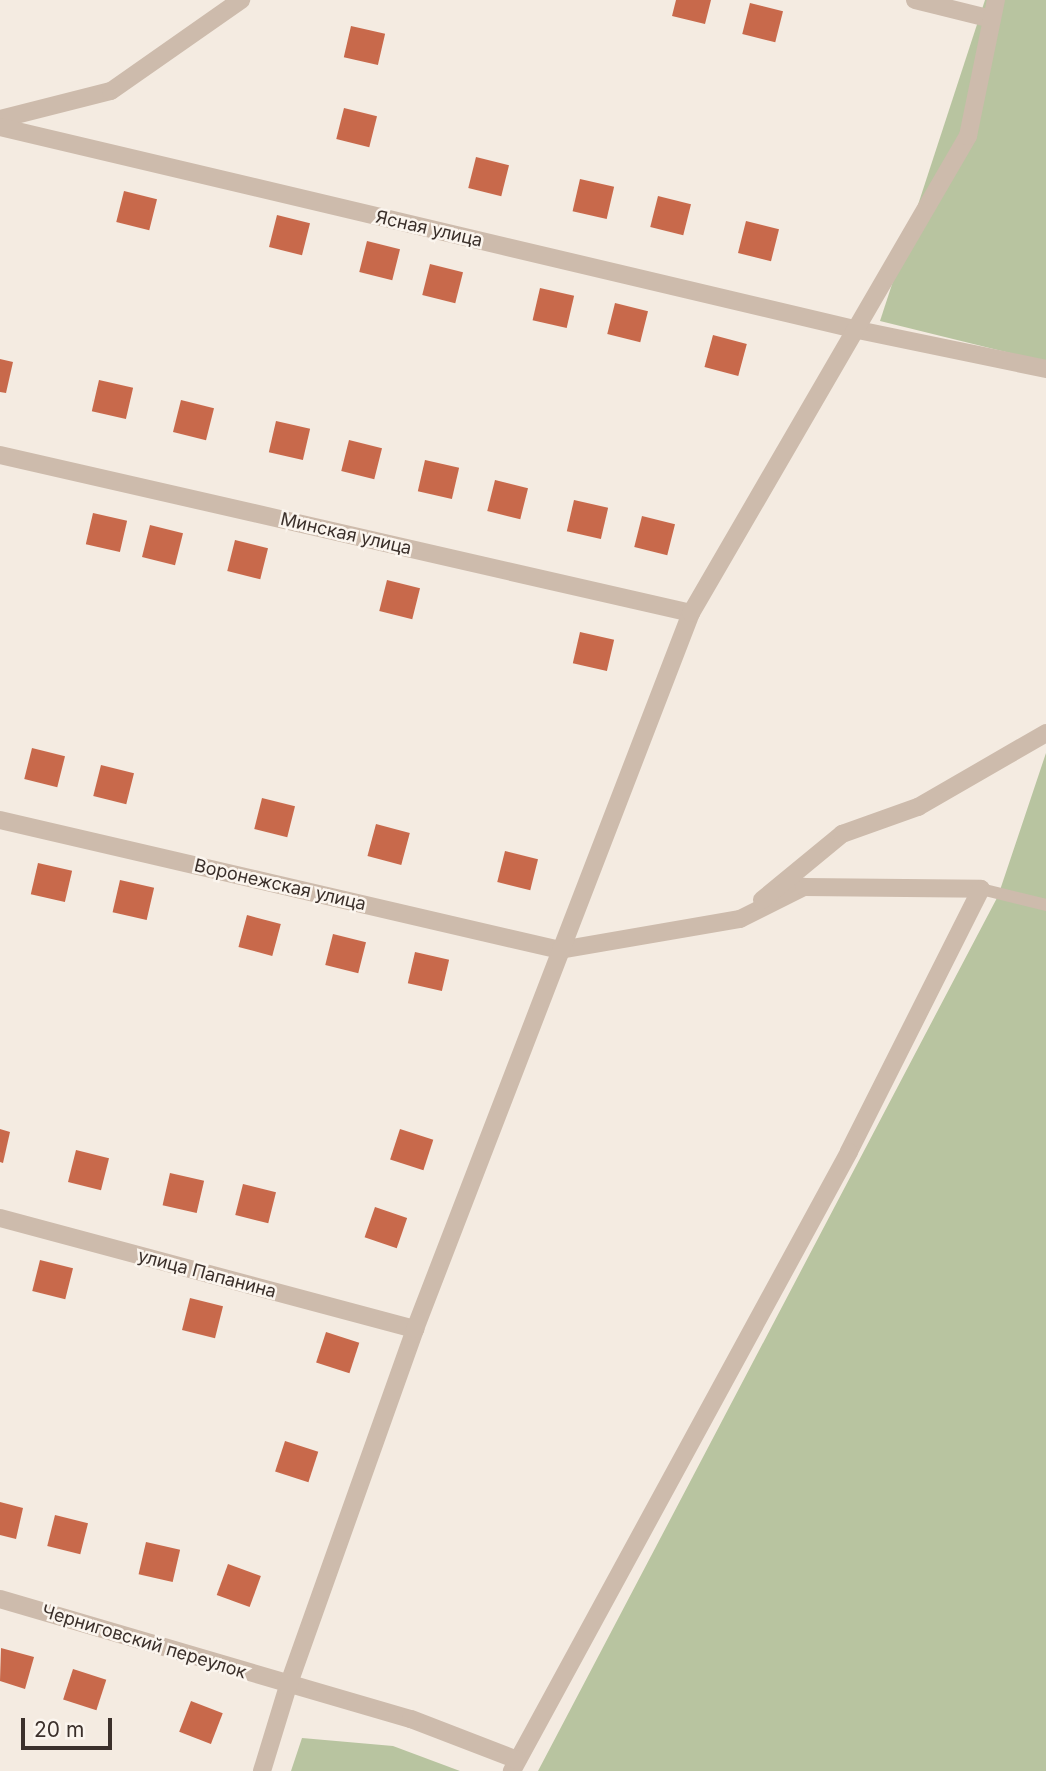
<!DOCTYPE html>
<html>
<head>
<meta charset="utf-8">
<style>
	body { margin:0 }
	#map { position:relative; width:1046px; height:1771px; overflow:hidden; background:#f4ebe1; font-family:Inter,sans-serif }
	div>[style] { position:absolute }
	.green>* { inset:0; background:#b8c4a0 }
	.building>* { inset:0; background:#c8694b; transform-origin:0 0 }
	.lane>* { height:12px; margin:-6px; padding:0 6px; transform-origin:6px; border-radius:6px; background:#cdbbac }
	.street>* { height:18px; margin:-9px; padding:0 9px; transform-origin:9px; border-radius:9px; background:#cdbbac }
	span { translate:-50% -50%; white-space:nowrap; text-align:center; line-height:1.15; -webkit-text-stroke:5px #fbf5ee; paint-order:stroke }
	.street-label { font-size:18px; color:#3b302b }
	.scale { position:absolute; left:21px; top:1718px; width:91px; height:32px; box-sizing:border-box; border:4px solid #3b302b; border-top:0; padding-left:9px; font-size:21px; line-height:24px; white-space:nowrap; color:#3b302b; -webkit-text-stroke:5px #fbf5ee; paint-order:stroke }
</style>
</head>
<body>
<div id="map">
	<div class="green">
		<i style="clip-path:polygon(985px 0,1046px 0,1046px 362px,880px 321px)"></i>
		<i style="clip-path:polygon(1046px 753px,1046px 1771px,538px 1771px,998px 896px)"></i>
		<i style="clip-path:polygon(302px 1738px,393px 1746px,460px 1771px,291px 1771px)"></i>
	</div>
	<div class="building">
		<i style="clip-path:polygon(676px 0,711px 0,705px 24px,672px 16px)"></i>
		<i style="left:750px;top:3px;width:34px;height:32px;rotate:14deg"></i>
		<i style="left:351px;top:26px;width:35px;height:32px;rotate:13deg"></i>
		<i style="left:344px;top:108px;width:34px;height:32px;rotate:14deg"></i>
		<i style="left:476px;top:157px;width:34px;height:32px;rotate:14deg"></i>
		<i style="left:580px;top:179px;width:35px;height:33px;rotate:13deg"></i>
		<i style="left:124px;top:191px;width:34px;height:32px;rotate:14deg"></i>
		<i style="left:658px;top:196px;width:34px;height:32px;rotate:14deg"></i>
		<i style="left:277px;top:215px;width:34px;height:33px;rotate:14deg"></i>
		<i style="left:746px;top:221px;width:34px;height:33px;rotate:14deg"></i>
		<i style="left:367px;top:241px;width:34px;height:32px;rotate:14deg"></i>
		<i style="left:430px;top:264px;width:34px;height:32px;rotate:14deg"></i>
		<i style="left:540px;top:288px;width:35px;height:33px;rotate:13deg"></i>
		<i style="left:615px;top:303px;width:34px;height:32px;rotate:14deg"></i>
		<i style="left:713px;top:335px;width:35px;height:33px;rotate:15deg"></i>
		<i style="clip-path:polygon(0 359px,13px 362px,6px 393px,0 392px)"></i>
		<i style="left:99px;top:380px;width:35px;height:32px;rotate:13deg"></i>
		<i style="left:181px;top:400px;width:34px;height:33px;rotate:14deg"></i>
		<i style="left:276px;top:421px;width:35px;height:32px;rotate:13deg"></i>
		<i style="left:349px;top:440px;width:34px;height:32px;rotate:14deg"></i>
		<i style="left:425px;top:460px;width:35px;height:32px;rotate:13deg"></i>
		<i style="left:495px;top:480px;width:34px;height:32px;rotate:14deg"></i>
		<i style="left:574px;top:500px;width:35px;height:32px;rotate:13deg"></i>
		<i style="left:93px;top:513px;width:35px;height:32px;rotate:13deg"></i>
		<i style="left:642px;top:516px;width:34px;height:32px;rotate:14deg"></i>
		<i style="left:150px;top:525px;width:34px;height:33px;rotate:14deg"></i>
		<i style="left:235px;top:540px;width:34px;height:32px;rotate:14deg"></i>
		<i style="left:387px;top:580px;width:34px;height:32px;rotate:14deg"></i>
		<i style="left:580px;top:632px;width:35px;height:32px;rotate:13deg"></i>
		<i style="left:32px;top:748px;width:34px;height:32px;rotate:14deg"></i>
		<i style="left:101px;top:765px;width:34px;height:32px;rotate:14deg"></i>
		<i style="left:262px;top:798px;width:34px;height:32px;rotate:14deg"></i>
		<i style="left:376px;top:824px;width:35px;height:33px;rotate:15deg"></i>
		<i style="left:505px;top:851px;width:34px;height:32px;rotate:14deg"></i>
		<i style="left:38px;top:863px;width:35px;height:32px;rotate:13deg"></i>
		<i style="left:120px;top:880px;width:35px;height:33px;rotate:13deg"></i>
		<i style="left:247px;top:915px;width:35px;height:33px;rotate:15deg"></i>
		<i style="left:333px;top:934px;width:34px;height:32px;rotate:14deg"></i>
		<i style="left:415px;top:952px;width:35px;height:32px;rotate:13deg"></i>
		<i style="clip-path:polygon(0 1129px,10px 1132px,3px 1163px,0 1162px)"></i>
		<i style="left:400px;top:1129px;width:35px;height:32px;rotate:18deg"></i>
		<i style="left:76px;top:1150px;width:34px;height:33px;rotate:14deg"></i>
		<i style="left:170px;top:1173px;width:35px;height:33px;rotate:13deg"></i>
		<i style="left:243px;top:1184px;width:34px;height:32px;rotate:14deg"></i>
		<i style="left:375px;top:1207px;width:34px;height:32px;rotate:19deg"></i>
		<i style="left:40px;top:1260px;width:34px;height:32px;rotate:14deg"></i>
		<i style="left:190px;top:1298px;width:34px;height:33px;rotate:14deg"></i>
		<i style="left:326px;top:1332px;width:35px;height:32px;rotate:18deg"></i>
		<i style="left:285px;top:1441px;width:35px;height:32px;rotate:18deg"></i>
		<i style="clip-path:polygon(0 1502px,23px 1508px,16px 1539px,0 1535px)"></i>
		<i style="left:55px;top:1515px;width:34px;height:32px;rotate:14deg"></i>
		<i style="left:146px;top:1542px;width:35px;height:33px;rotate:13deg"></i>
		<i style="left:228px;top:1564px;width:35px;height:33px;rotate:20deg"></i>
		<i style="clip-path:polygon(1px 1648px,34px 1657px,25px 1689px,0 1681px)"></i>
		<i style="left:73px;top:1669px;width:35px;height:32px;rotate:18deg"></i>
		<i style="left:191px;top:1701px;width:34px;height:33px;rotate:21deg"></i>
	</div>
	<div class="lane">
		<i style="left:981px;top:889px;width:67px;rotate:13.8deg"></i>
	</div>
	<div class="street">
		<i style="left:915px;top:0;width:79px;rotate:13.9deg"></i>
		<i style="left:0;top:119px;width:114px;rotate:-14.2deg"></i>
		<i style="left:111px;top:91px;width:159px;rotate:-35deg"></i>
		<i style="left:0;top:127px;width:882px;rotate:13.31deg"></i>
		<i style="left:858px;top:330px;width:192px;rotate:11.7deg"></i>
		<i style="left:0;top:455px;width:709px;rotate:12.88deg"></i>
		<i style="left:0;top:820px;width:575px;rotate:13.07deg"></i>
		<i style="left:560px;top:950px;width:183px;rotate:-9.8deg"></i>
		<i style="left:740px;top:919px;width:72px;rotate:-26.6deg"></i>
		<i style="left:804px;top:887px;width:177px;rotate:0.6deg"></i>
		<i style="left:981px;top:889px;width:294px;rotate:116.7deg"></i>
		<i style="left:849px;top:1152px;width:705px;rotate:118.57deg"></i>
		<i style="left:762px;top:900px;width:104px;rotate:-39.5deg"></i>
		<i style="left:842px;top:834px;width:81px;rotate:-19.6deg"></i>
		<i style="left:918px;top:807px;width:148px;rotate:-30deg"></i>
		<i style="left:0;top:1218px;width:430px;rotate:15deg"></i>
		<i style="left:0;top:1599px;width:428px;rotate:16.3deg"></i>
		<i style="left:411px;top:1719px;width:114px;rotate:21.1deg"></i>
		<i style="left:262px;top:1771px;width:89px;rotate:-73deg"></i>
		<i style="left:288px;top:1686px;width:379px;rotate:-70.4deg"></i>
		<i style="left:415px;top:1329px;width:767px;rotate:-68.92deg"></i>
		<i style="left:691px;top:613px;width:552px;rotate:-59.86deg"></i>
		<i style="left:968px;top:136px;width:139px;rotate:-78.4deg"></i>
	</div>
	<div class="street-label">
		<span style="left:429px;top:229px;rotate:13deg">Ясная улица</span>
		<span style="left:346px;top:534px;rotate:13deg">Минская улица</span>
		<span style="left:280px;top:885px;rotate:13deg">Воронежская улица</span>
		<span style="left:207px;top:1274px;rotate:15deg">улица Папанина</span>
		<span style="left:144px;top:1642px;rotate:17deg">Черниговский переулок</span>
	</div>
	<div class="scale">20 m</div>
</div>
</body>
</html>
